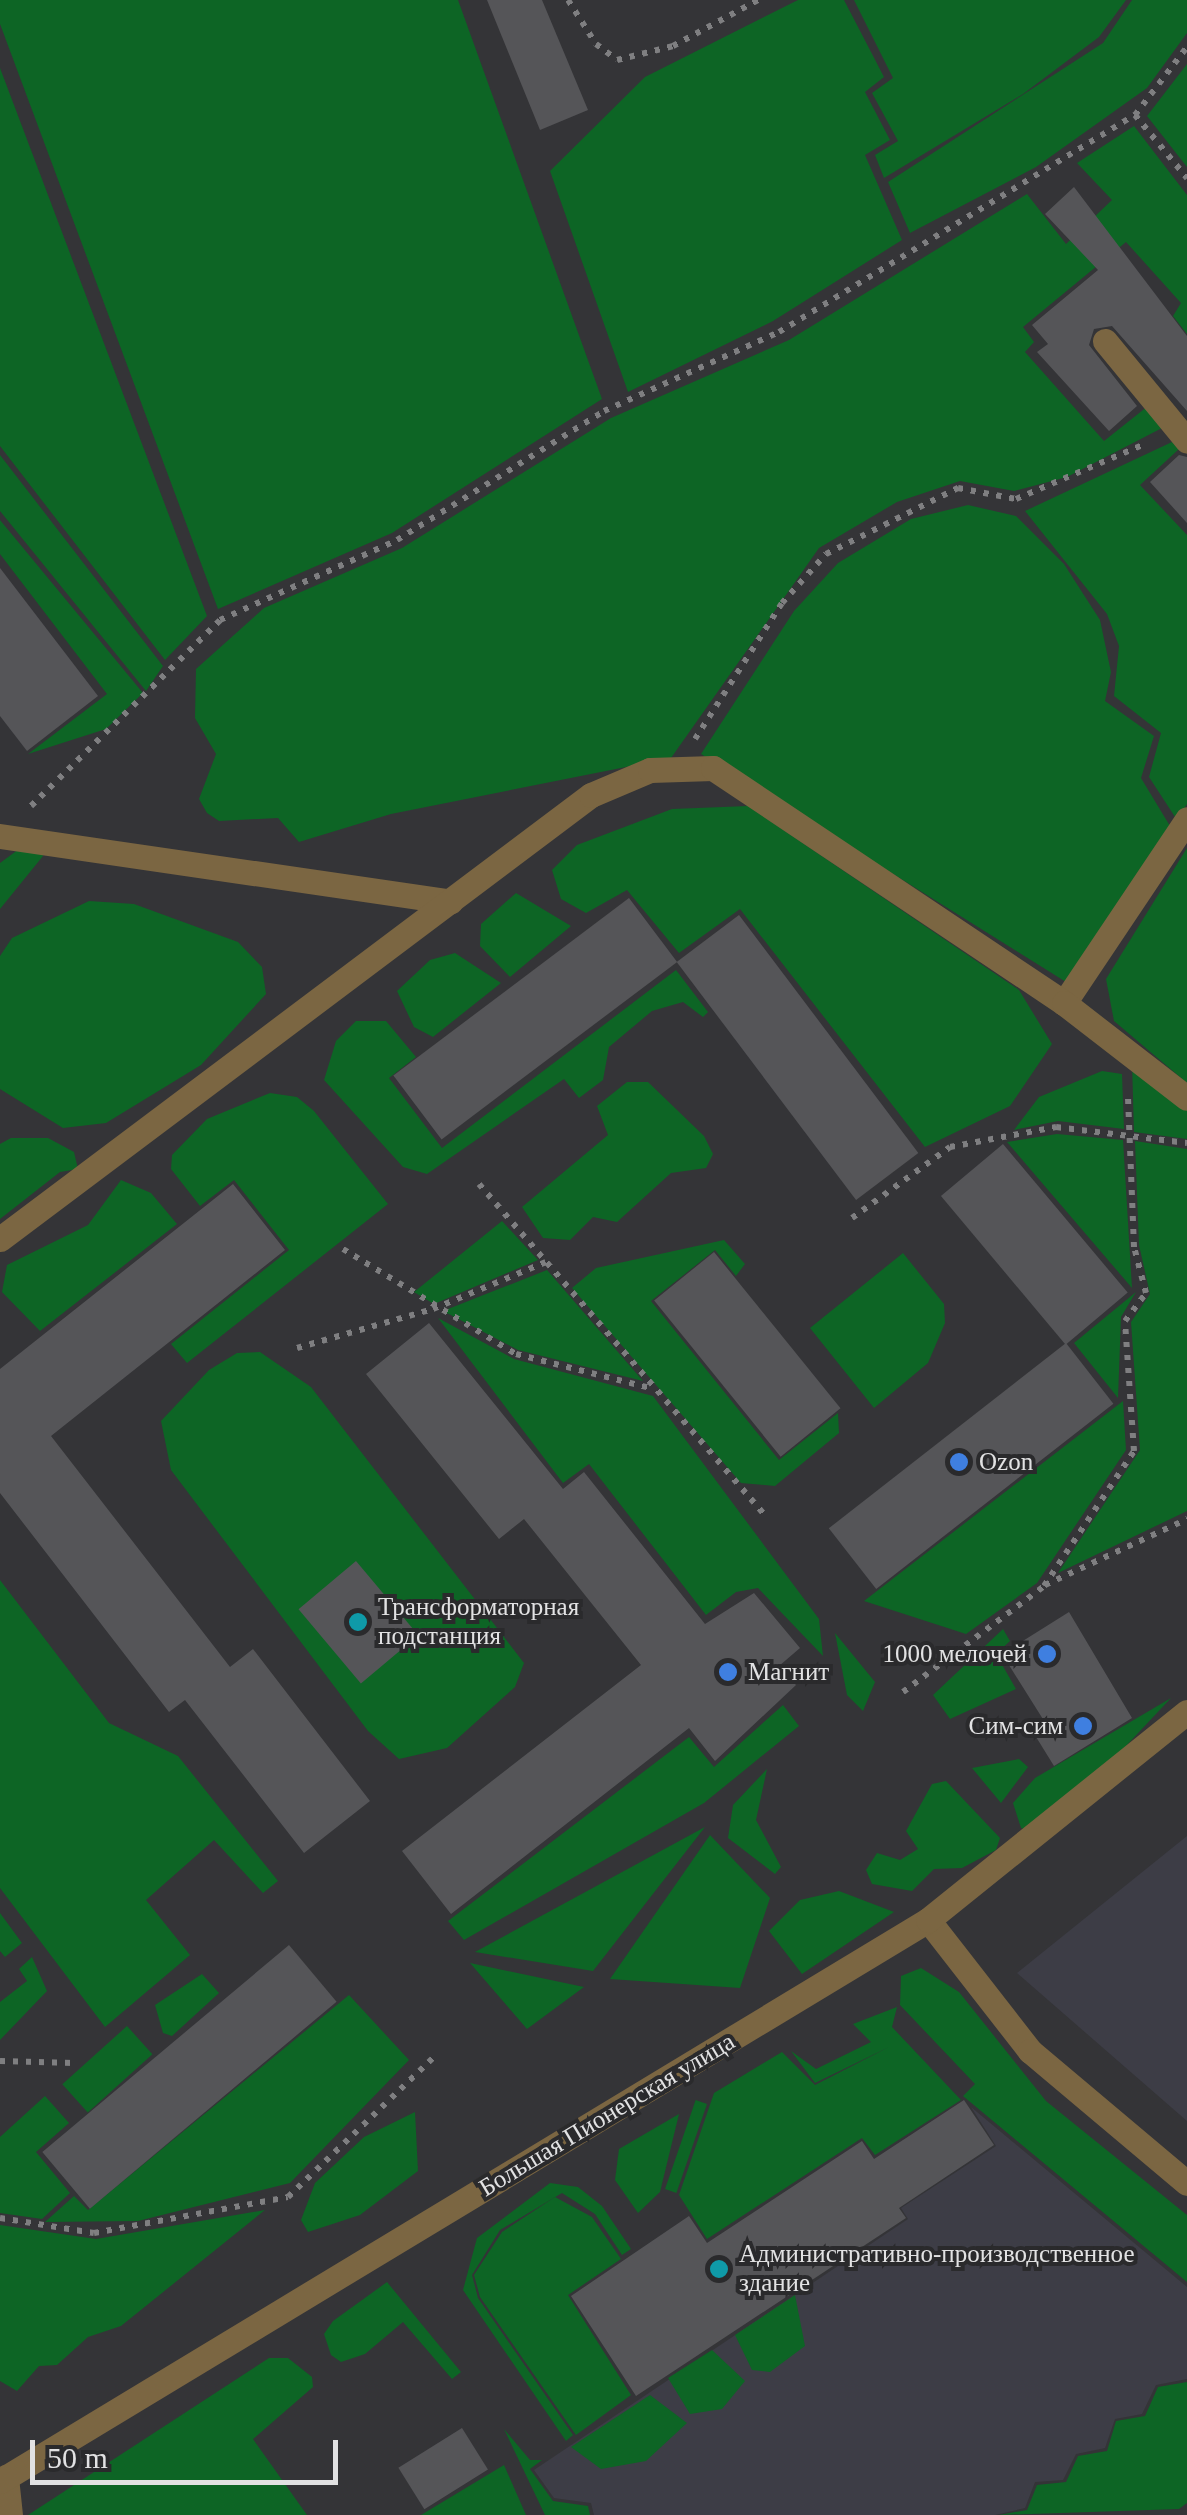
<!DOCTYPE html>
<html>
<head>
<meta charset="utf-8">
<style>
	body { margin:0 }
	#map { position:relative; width:1187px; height:2515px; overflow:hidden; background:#343437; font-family:"Times New Roman",serif }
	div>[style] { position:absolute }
	.built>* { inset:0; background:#3d3d46 }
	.green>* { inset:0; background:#0d6525; transform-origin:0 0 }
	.building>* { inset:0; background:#555558; transform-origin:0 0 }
	.path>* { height:6px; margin-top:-3px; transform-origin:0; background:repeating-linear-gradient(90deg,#7f7f81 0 5px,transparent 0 13px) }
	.service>* { height:25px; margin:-12.5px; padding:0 12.5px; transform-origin:12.5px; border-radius:12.5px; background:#7b6642 }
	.minor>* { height:25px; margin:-12.5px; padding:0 12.5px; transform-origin:12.5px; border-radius:12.5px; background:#7b6642 }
	.dots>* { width:28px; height:28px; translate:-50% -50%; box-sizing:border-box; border:5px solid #2a2a2c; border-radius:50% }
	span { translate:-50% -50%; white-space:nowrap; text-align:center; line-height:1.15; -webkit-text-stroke:8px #2a2a2c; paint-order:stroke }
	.poi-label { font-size:25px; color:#e2e2e3 }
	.left { translate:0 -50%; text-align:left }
	.right { translate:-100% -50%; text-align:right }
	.street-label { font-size:25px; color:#e2e2e3 }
	.scale { position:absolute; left:30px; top:2440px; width:308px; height:45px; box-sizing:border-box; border:5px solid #e2e2e3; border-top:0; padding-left:12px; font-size:30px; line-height:35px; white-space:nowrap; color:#e2e2e3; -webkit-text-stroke:8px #2a2a2c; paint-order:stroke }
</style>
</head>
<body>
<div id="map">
	<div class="built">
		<i style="clip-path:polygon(1187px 1836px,1187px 2121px,1017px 1973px)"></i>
		<i style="clip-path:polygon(971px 2107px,1187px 2287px,1187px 2379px,1156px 2385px,1142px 2414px,1115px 2419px,1105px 2448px,1076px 2454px,1063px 2480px,1035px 2482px,1025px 2508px,995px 2515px,594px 2515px,591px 2503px,554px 2498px,534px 2470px,908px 2219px,901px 2208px,996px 2146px)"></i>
	</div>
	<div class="green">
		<i style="clip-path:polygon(0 0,458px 0,602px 399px,392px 533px,218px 609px,0 24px)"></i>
		<i style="clip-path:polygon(798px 0,844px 0,884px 77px,865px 92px,890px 140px,865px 155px,902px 240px,773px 321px,628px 392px,550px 171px,645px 77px)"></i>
		<i style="clip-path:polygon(854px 0,1126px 0,1099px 37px,1023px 94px,884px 178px,875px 155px,898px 141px,872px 93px,893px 78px)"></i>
		<i style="clip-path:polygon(1132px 0,1187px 0,1187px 33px,1147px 88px,1036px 167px,910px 233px,888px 182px,1103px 43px)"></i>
		<i style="clip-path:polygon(1187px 64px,1187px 167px,1147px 116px)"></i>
		<i style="clip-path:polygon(0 68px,207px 616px,165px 660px,0 446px)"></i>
		<i style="clip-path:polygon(1134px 126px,1187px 195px,1187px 334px,1173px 316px,1181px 303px,1126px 242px,1023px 327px,1034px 342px,1025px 352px,1104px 441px,1148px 406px,1164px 427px,1067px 477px,1014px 491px,960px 481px,897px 502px,819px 548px,671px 758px,391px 814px,299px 842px,278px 818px,219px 821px,207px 813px,199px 799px,216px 754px,195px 718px,196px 669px,264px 608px,402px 548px,611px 418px,789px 340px,1027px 194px,1066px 244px,1112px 200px,1077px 163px)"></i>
		<i style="clip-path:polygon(1172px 442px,1179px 449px,1140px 485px,1187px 535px,1187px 804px,1177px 820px,1149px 777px,1161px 733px,1114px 696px,1119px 646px,1107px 614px,1025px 511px)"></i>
		<i style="clip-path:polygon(0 455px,163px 666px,146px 691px,0 511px)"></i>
		<i style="clip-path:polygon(968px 505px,1016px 516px,1064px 564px,1100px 620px,1111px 672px,1105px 701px,1154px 736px,1141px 778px,1170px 826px,1066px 982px,701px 754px,794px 611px,838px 563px,911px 519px)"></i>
		<i style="clip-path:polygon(0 520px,143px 693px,106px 729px,28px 754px,107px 694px,0 554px)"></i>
		<i style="clip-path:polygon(748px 806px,1019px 990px,1052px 1044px,1010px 1106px,925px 1147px,740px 909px,679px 953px,627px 890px,586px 913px,561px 899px,552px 870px,577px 845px,672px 809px)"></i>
		<i style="clip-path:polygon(34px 838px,43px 856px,0 909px,0 863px)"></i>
		<i style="clip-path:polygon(1187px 848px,1187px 1083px,1114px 1021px,1106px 979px)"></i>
		<i style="clip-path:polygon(516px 893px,571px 926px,510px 977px,480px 946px,481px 924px)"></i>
		<i style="clip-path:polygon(89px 901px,134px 904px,238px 942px,262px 967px,266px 994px,201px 1065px,106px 1123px,63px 1128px,0 1089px,0 956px,12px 938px)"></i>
		<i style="clip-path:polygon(455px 953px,501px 983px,433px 1037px,414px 1027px,397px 991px,430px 960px)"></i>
		<i style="clip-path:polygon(676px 970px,708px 1012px,703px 1017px,683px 1002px,652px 1011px,609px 1047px,603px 1080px,579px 1098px,564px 1079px,427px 1174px,403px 1167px,324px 1080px,336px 1041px,356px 1021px,386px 1021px,416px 1057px,389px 1078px,442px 1148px)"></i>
		<i style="clip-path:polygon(1132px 1063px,1187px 1105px,1187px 1139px,1134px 1132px)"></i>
		<i style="clip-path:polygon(1102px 1071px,1122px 1074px,1124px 1129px,1058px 1121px,1014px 1130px,1039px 1097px)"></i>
		<i style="clip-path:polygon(627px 1082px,648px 1082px,704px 1136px,713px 1154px,706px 1168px,671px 1173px,617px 1222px,593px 1217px,570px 1240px,543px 1238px,522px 1207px,608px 1135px,597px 1106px)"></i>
		<i style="clip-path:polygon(270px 1093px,297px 1097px,314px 1111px,388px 1204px,187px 1363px,171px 1344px,289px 1250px,234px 1180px,200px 1206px,171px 1169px,172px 1155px,207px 1119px)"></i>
		<i style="clip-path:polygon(1057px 1134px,1123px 1140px,1132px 1288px,1007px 1142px)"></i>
		<i style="clip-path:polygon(11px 1138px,48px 1138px,74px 1152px,78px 1169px,60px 1172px,0 1219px,0 1144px)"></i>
		<i style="clip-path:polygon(1135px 1141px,1187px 1149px,1187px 1511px,1058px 1573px,1140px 1450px,1131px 1322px,1150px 1294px,1139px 1245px)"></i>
		<i style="clip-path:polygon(121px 1180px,151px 1193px,177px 1224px,40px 1331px,2px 1292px,7px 1265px,88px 1225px)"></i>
		<i style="clip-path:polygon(502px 1221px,538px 1260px,434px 1304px,414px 1292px)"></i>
		<i style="clip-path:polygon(724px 1240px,745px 1264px,736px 1276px,715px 1250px,651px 1301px,779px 1460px,838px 1413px,839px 1433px,775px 1486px,741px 1483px,572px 1288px,596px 1268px)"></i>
		<i style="clip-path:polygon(903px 1253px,944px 1304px,945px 1323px,928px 1363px,874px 1408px,810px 1328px)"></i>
		<i style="clip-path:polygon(547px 1270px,643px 1381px,518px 1350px,443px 1311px)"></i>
		<i style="clip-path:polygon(1136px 1292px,1121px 1317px,1118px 1398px,1074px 1343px)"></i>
		<i style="clip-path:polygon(438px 1318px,514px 1359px,653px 1396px,819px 1619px,823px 1656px,758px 1588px,736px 1592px,706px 1615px,589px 1464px,563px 1483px)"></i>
		<i style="clip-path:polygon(260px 1352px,311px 1387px,524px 1663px,515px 1687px,447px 1748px,399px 1759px,368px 1731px,171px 1470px,161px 1421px,209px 1370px,237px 1353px)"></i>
		<i style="clip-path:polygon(1123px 1401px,1126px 1450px,1037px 1583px,966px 1634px,864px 1601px)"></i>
		<i style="clip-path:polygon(0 1580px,109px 1723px,178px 1756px,278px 1881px,263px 1893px,214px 1840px,146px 1900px,190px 1955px,105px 2027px,0 1888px)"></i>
		<i style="clip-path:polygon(1003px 1629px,1010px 1641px,996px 1654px,1016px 1689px,950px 1719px,933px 1695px)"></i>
		<i style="clip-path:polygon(835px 1633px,875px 1682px,863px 1711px,847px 1695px)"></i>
		<i style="clip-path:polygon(1171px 1698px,1078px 1797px,1031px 1830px,1021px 1828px,1013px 1803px,1035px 1778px)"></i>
		<i style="clip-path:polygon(783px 1705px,799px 1726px,704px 1803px,464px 1940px,448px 1921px,689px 1737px,714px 1767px)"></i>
		<i style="clip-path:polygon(1019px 1759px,1028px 1767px,1001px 1803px,972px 1768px)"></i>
		<i style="clip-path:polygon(767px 1769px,756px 1820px,781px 1867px,775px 1874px,728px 1838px,733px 1805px)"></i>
		<i style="clip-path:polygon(946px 1781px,1000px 1838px,996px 1850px,962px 1868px,934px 1869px,912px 1891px,872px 1884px,866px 1870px,877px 1853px,900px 1860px,918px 1849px,906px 1831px,932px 1784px)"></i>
		<i style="clip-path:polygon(705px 1827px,593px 1971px,475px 1952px)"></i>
		<i style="clip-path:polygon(710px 1835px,770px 1898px,740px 1988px,610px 1979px)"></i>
		<i style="clip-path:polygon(839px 1891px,894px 1912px,802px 1974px,769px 1931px,800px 1900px)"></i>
		<i style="clip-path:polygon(0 1913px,22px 1943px,5px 1957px,0 1951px)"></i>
		<i style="clip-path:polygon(32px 1957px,47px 1991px,0 2040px,0 2002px,27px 1981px,19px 1969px)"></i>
		<i style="clip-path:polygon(470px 1963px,584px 1987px,527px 2029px)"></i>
		<i style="clip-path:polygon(921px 1968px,959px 1992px,1046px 2101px,1187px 2215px,1187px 2282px,963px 2096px,975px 2084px,900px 2005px,901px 1976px)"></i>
		<i style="clip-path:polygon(202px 1974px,219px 1993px,172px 2036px,163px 2033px,155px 2005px)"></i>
		<i style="clip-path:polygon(349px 1995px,409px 2060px,290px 2183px,138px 2221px,45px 2222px,74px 2196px,88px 2210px)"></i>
		<i style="clip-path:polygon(897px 2007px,892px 2027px,961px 2100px,875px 2155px,862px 2138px,707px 2239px,679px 2195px,714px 2093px,782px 2052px,815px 2085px,889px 2047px,815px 2083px,791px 2051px,816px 2069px,871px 2042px,853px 2024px)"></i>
		<i style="left:127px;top:2026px;width:38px;height:87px;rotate:48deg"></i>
		<i style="clip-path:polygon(45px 2096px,69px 2123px,36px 2152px,70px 2193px,42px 2219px,0 2213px,0 2137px)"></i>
		<i style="left:707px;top:2104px;width:94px;height:12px;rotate:109deg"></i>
		<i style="clip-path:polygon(415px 2112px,418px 2171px,360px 2215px,308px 2232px,301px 2220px,315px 2183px,364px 2137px)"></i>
		<i style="clip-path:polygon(679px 2114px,660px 2192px,638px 2213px,615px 2180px,619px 2149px)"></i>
		<i style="clip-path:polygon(550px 2183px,578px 2187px,602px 2206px,631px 2249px,622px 2255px,595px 2214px,562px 2193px,500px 2230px,472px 2275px,478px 2298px,573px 2435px,566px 2441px,463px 2290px,477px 2238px)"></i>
		<i style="clip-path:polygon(555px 2197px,592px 2217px,621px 2259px,568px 2295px,631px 2395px,576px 2435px,480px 2297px,474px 2275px,502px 2232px)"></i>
		<i style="clip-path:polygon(265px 2210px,121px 2326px,88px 2337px,57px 2365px,39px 2366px,17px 2391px,0 2381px,0 2225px,96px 2239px)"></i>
		<i style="clip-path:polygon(387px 2282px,461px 2372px,452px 2379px,403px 2322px,365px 2354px,341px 2362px,331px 2355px,324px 2334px,333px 2321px)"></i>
		<i style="clip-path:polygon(795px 2295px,805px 2346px,770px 2372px,752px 2370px,735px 2335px)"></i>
		<i style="clip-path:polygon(712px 2350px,745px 2381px,722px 2409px,690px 2414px,668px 2378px)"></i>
		<i style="clip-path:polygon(269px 2358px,288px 2358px,312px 2377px,313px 2387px,253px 2439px,307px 2515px,28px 2515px)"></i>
		<i style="clip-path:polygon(1187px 2382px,1187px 2503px,1179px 2509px,999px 2515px,1027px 2510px,1037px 2485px,1066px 2482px,1078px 2456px,1107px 2451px,1116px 2421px,1145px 2416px,1158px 2387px)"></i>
		<i style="clip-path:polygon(650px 2395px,687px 2423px,646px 2461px,601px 2469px,571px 2447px)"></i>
		<i style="clip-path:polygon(504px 2429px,530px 2460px,542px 2460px,530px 2469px,553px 2501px,588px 2506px,590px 2515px,545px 2515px)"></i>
		<i style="clip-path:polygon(504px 2465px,526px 2515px,421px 2515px)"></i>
	</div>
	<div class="building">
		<i style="clip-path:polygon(487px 0,542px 0,588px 110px,540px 130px)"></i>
		<i style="clip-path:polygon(1074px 187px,1187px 336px,1187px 411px,1112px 326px,1094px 329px,1089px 345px,1137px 406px,1109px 431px,1037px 352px,1048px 344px,1032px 325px,1098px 270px,1045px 214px)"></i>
		<i style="clip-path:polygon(1179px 455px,1187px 457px,1187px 523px,1150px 482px)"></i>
		<i style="clip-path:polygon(0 568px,98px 696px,27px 751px,0 716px)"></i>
		<i style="left:629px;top:898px;width:80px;height:295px;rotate:53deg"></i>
		<i style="left:739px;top:915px;width:298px;height:78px;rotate:53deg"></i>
		<i style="left:1003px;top:1144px;width:194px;height:81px;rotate:50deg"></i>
		<i style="clip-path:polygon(233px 1184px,285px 1250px,51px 1436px,230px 1667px,253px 1649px,370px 1801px,304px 1853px,185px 1700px,169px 1712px,0 1493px,0 1369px)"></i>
		<i style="left:714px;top:1252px;width:201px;height:77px;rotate:51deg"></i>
		<i style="clip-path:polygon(429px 1323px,563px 1489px,584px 1472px,705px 1624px,754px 1593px,800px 1648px,779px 1666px,796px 1685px,715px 1761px,689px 1728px,451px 1914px,402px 1851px,641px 1665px,524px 1519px,499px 1539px,366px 1374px)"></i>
		<i style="left:1066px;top:1343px;width:77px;height:301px;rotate:52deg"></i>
		<i style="left:356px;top:1561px;width:97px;height:75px;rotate:50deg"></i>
		<i style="clip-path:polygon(1069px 1612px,1132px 1718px,1054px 1766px,1033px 1732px,1046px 1724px,1002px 1654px)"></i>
		<i style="left:289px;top:1945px;width:74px;height:322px;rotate:50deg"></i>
		<i style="clip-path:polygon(964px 2100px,994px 2145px,899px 2208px,906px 2218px,636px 2396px,571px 2296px,689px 2216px,707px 2243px,862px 2141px,874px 2159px)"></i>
		<i style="left:462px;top:2428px;width:49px;height:75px;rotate:58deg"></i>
	</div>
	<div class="path">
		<i style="left:568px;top:0;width:52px;rotate:57.5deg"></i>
		<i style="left:596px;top:44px;width:26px;rotate:37deg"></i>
		<i style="left:617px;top:60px;width:58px;rotate:-14deg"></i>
		<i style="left:673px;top:46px;width:97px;rotate:-28.4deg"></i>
		<i style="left:1135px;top:115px;width:82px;rotate:50.5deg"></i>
		<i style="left:695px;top:739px;width:161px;rotate:-57.4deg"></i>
		<i style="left:782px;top:603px;width:66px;rotate:-48.1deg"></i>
		<i style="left:826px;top:554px;width:148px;rotate:-26.6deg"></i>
		<i style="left:958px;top:488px;width:59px;rotate:10.7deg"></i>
		<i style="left:1016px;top:499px;width:142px;rotate:-23.1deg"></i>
		<i style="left:31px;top:806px;width:265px;rotate:-44.5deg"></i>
		<i style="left:220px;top:620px;width:194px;rotate:-24.3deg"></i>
		<i style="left:397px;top:540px;width:244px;rotate:-31.9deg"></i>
		<i style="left:604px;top:411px;width:192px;rotate:-24.3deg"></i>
		<i style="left:779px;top:332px;width:417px;rotate:-31.4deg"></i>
		<i style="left:1135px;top:115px;width:86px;rotate:-52.6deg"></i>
		<i style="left:479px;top:1184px;width:440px;rotate:49.2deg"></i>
		<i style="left:852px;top:1218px;width:121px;rotate:-35.9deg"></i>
		<i style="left:950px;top:1147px;width:108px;rotate:-10.7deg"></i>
		<i style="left:1056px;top:1127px;width:132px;rotate:7deg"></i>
		<i style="left:343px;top:1249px;width:202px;rotate:31.3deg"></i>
		<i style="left:516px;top:1354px;width:142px;rotate:14.2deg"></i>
		<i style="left:297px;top:1348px;width:141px;rotate:-16deg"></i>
		<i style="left:433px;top:1309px;width:122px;rotate:-22.6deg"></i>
		<i style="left:1045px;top:1585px;width:157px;rotate:-24.9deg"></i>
		<i style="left:903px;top:1692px;width:176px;rotate:-36.9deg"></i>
		<i style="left:1044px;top:1586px;width:162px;rotate:-56.3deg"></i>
		<i style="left:1134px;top:1451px;width:130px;rotate:-94deg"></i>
		<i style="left:1125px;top:1321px;width:35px;rotate:-53deg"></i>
		<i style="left:1146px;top:1293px;width:48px;rotate:-104.6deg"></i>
		<i style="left:1134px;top:1247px;width:152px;rotate:-92.3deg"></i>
		<i style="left:0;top:2061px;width:74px;rotate:1.5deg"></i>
		<i style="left:0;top:2218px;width:95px;rotate:9.1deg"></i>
		<i style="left:94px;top:2233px;width:197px;rotate:-10.5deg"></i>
		<i style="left:288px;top:2197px;width:202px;rotate:-43.8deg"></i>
	</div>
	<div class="service">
		<i style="left:1105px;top:341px;width:129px;rotate:50.6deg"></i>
		<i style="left:0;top:836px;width:455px;rotate:8.3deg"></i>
		<i style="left:1064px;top:1003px;width:221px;rotate:-56.2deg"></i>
		<i style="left:928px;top:1920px;width:166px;rotate:52.1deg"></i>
		<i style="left:1030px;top:2051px;width:205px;rotate:40.1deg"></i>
		<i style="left:6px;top:2477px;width:38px;rotate:84deg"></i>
	</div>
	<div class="minor">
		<i style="left:0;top:1239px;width:739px;rotate:-36.92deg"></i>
		<i style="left:591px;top:795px;width:64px;rotate:-23deg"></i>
		<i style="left:650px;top:770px;width:63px;rotate:-1.8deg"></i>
		<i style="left:713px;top:768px;width:422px;rotate:33.8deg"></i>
		<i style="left:1064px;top:1003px;width:155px;rotate:37.7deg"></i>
		<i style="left:0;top:2481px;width:1084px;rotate:-31.15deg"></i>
		<i style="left:928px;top:1920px;width:332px;rotate:-38.8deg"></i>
	</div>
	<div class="dots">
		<i style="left:959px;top:1462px;background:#3f7fe0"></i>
		<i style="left:358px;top:1622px;background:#0f9aa8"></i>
		<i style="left:1047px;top:1654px;background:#3f7fe0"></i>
		<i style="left:728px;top:1672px;background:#3f7fe0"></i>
		<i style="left:1083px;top:1726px;background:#3f7fe0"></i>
		<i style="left:719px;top:2269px;background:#0f9aa8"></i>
	</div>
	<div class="poi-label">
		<span class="left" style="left:979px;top:1462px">Ozon</span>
		<span class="left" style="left:378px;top:1622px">Трансформаторная<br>подстанция</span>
		<span class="right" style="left:1027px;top:1654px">1000 мелочей</span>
		<span class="left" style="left:748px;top:1672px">Магнит</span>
		<span class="right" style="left:1063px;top:1726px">Сим-сим</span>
		<span class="left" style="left:739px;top:2269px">Административно-производственное<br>здание</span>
	</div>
	<div class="street-label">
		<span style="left:607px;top:2115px;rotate:-31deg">Большая Пионерская улица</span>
	</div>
	<div class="scale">50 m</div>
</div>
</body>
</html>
